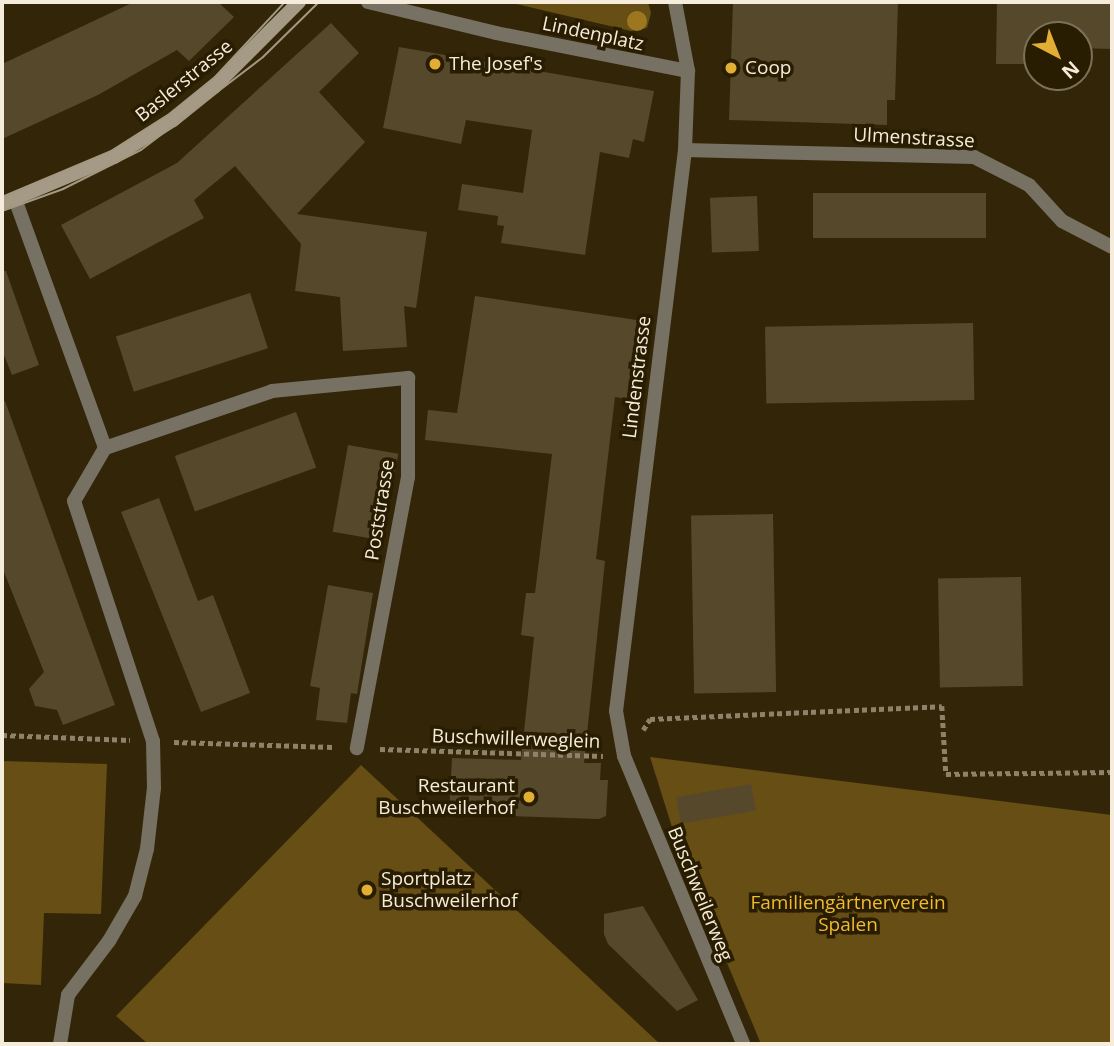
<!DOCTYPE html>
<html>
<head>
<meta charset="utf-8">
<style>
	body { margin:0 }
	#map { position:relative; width:1114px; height:1046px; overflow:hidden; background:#332608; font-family:"Open Sans",sans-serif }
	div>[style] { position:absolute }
	.green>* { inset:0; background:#664e14 }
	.building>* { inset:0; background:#56482b; transform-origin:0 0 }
	.path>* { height:4.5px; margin-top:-2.25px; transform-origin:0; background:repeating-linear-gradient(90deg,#8d826a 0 5px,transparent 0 8.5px) }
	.lane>* { height:14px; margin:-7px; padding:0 7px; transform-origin:7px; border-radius:7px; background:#777164 }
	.street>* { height:14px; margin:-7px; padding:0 7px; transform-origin:7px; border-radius:7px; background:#777164 }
	.secondary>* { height:14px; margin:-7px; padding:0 7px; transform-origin:7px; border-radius:7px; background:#a49a85 }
	.tram>* { height:2px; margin:-1px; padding:0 1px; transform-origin:1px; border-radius:1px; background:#a39983 }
	.trees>* { width:20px; height:20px; margin:-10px; border-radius:50%; background:#9c771f }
	.dots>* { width:19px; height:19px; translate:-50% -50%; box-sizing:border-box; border:4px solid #291d01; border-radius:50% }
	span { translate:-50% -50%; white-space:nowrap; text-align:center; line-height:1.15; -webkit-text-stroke:7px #291d01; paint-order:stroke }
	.street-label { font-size:19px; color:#f5ecdc }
	.poi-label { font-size:19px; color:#f5ecdc }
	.left { translate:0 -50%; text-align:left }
	.right { translate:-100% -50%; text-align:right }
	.park-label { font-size:19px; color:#f1ba31 }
	.frame { position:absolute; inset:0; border:4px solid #f5ecdc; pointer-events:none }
	.north { position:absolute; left:1023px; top:21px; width:70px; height:70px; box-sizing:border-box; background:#291d01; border:2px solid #7b7059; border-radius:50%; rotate:138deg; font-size:19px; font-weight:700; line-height:28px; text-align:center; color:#f5ecdc }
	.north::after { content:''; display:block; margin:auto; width:24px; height:32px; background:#e2af34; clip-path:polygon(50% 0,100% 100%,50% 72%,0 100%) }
</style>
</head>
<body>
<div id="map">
	<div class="green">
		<i style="clip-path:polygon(508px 2px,648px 2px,651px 13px,647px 28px,631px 31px)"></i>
		<i style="clip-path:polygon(650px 757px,1112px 815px,1112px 1044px,761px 1044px,678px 846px)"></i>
		<i style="clip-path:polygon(2px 761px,107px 764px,101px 914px,44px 913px,41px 985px,2px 983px)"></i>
		<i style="clip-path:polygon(361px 765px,660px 1044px,148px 1044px,116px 1016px)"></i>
	</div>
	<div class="building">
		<i style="clip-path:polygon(134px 2px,218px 2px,234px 17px,189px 61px,177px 50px,98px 95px,2px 139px,2px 64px)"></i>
		<i style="clip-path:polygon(733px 2px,898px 2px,895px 100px,887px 100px,887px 125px,729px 120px)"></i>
		<i style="clip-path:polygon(997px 2px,1112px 2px,1112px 49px,1079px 48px,1079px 35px,1037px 35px,1037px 64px,996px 64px)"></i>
		<i style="clip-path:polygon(331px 23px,359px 53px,319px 92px,365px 142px,297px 214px,427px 232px,416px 308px,404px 306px,407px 347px,343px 351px,340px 297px,295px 291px,301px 244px,235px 166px,194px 200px,204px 218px,90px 279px,61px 225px,177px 163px)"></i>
		<i style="clip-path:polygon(399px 47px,654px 91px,644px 142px,633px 139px,629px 158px,600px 152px,585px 255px,501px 243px,504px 226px,497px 225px,498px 216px,458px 210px,462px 184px,523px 193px,532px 130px,466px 120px,461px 144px,383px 128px)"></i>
		<i style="left:986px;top:193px;width:45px;height:173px;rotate:90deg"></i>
		<i style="left:757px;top:196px;width:55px;height:47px;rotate:88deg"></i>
		<i style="clip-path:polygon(2px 271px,6px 271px,39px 365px,12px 375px,2px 350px)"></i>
		<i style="left:250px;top:293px;width:58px;height:141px;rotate:72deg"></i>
		<i style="clip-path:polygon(475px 296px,637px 320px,627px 399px,615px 397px,596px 559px,605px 561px,584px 763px,601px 763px,600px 780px,608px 780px,606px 816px,599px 819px,449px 814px,452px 758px,521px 760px,534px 637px,521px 635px,526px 593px,535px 593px,552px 454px,425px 440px,428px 410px,457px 413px)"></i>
		<i style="left:973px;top:323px;width:77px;height:208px;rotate:89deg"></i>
		<i style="clip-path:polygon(2px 401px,5px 401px,115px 705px,63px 725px,57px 710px,35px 706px,29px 689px,44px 672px,2px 567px)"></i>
		<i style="left:296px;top:412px;width:59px;height:129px;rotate:70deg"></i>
		<i style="left:348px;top:445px;width:51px;height:88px;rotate:10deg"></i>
		<i style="clip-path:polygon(159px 498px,198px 601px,213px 595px,250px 693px,201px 712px,121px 512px)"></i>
		<i style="left:773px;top:514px;width:178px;height:82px;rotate:89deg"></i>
		<i style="left:1021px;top:577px;width:109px;height:83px;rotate:89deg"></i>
		<i style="clip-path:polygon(328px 585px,373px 593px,357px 694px,351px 693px,347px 723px,316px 720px,320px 688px,310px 686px)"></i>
		<i style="left:751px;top:784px;width:27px;height:76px;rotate:80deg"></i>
		<i style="clip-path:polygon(643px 906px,698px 1000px,677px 1011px,608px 944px,604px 934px,604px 914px)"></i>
	</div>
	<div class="path">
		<i style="left:643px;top:730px;width:13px;rotate:-58deg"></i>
		<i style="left:650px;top:719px;width:292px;rotate:-2.5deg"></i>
		<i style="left:942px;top:706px;width:68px;rotate:86.6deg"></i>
		<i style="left:946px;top:774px;width:166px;rotate:-0.7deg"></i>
		<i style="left:2px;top:735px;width:128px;rotate:2.2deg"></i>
		<i style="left:174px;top:742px;width:159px;rotate:1.8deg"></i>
		<i style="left:380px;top:749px;width:223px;rotate:1.8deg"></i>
	</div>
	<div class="lane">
		<i style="left:60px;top:1044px;width:50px;rotate:-80.7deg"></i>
		<i style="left:68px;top:995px;width:68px;rotate:-52.8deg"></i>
		<i style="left:109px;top:941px;width:52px;rotate:-60deg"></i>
		<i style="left:135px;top:896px;width:49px;rotate:-75.7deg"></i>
		<i style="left:147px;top:849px;width:61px;rotate:-83.5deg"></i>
		<i style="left:154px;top:788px;width:47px;rotate:-91.2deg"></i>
	</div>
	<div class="street">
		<i style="left:368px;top:2px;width:132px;rotate:13.6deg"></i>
		<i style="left:496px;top:33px;width:196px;rotate:11.2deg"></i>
		<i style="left:675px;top:2px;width:70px;rotate:79.3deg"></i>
		<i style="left:688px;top:71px;width:79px;rotate:92.2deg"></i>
		<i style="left:685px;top:150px;width:565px;rotate:97.01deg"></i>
		<i style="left:616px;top:711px;width:46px;rotate:79.9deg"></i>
		<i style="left:624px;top:756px;width:312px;rotate:67.5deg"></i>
		<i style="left:685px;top:150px;width:289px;rotate:1.4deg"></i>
		<i style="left:974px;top:157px;width:62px;rotate:27deg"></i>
		<i style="left:1029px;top:185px;width:49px;rotate:47.5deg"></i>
		<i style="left:1062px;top:221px;width:56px;rotate:27.5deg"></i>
		<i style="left:15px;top:199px;width:265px;rotate:70.1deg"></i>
		<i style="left:105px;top:448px;width:176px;rotate:-18.8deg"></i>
		<i style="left:272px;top:391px;width:137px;rotate:-5.5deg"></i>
		<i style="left:408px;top:378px;width:99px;rotate:90deg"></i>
		<i style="left:408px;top:477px;width:276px;rotate:100.7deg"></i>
		<i style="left:105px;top:448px;width:61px;rotate:120.3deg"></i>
		<i style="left:74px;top:501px;width:253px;rotate:71.8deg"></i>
	</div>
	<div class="secondary">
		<i style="left:2px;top:204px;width:121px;rotate:-22.8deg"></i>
		<i style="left:114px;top:157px;width:70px;rotate:-32.1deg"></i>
		<i style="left:173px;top:120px;width:53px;rotate:-38.8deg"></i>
		<i style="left:214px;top:87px;width:120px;rotate:-45deg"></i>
	</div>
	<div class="tram">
		<i style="left:2px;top:197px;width:118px;rotate:-22.9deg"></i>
		<i style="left:111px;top:151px;width:67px;rotate:-32.3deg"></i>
		<i style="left:168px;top:115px;width:60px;rotate:-39deg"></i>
		<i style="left:215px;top:77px;width:103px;rotate:-47deg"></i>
		<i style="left:2px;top:211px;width:65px;rotate:-19.8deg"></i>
		<i style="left:63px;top:189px;width:87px;rotate:-26.6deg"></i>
		<i style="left:141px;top:150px;width:153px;rotate:-37.3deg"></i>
		<i style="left:263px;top:57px;width:78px;rotate:-44.5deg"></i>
	</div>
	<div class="trees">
		<i style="left:637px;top:21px"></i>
	</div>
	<div class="dots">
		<i style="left:435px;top:64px;background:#e2af34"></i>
		<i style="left:731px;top:68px;background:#e2af34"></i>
		<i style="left:529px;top:797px;background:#e2af34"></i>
		<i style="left:367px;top:890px;background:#e2af34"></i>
	</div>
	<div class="street-label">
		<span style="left:593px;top:34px;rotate:12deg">Lindenplatz</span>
		<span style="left:184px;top:81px;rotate:-39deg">Baslerstrasse</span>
		<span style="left:914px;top:138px;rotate:3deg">Ulmenstrasse</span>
		<span style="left:637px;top:377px;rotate:-83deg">Lindenstrasse</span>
		<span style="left:380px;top:510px;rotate:-81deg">Poststrasse</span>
		<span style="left:516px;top:739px;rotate:2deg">Buschwillerweglein</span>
		<span style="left:700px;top:894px;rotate:68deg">Buschweilerweg</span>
	</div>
	<div class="poi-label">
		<span class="left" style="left:449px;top:64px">The Josef's</span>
		<span class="left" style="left:745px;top:68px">Coop</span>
		<span class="right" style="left:515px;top:797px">Restaurant<br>Buschweilerhof</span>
		<span class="left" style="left:381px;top:890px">Sportplatz<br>Buschweilerhof</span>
	</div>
	<div class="park-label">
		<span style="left:848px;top:914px">Familiengärtnerverein<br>Spalen</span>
	</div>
	<div class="frame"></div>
	<div class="north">N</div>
</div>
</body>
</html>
